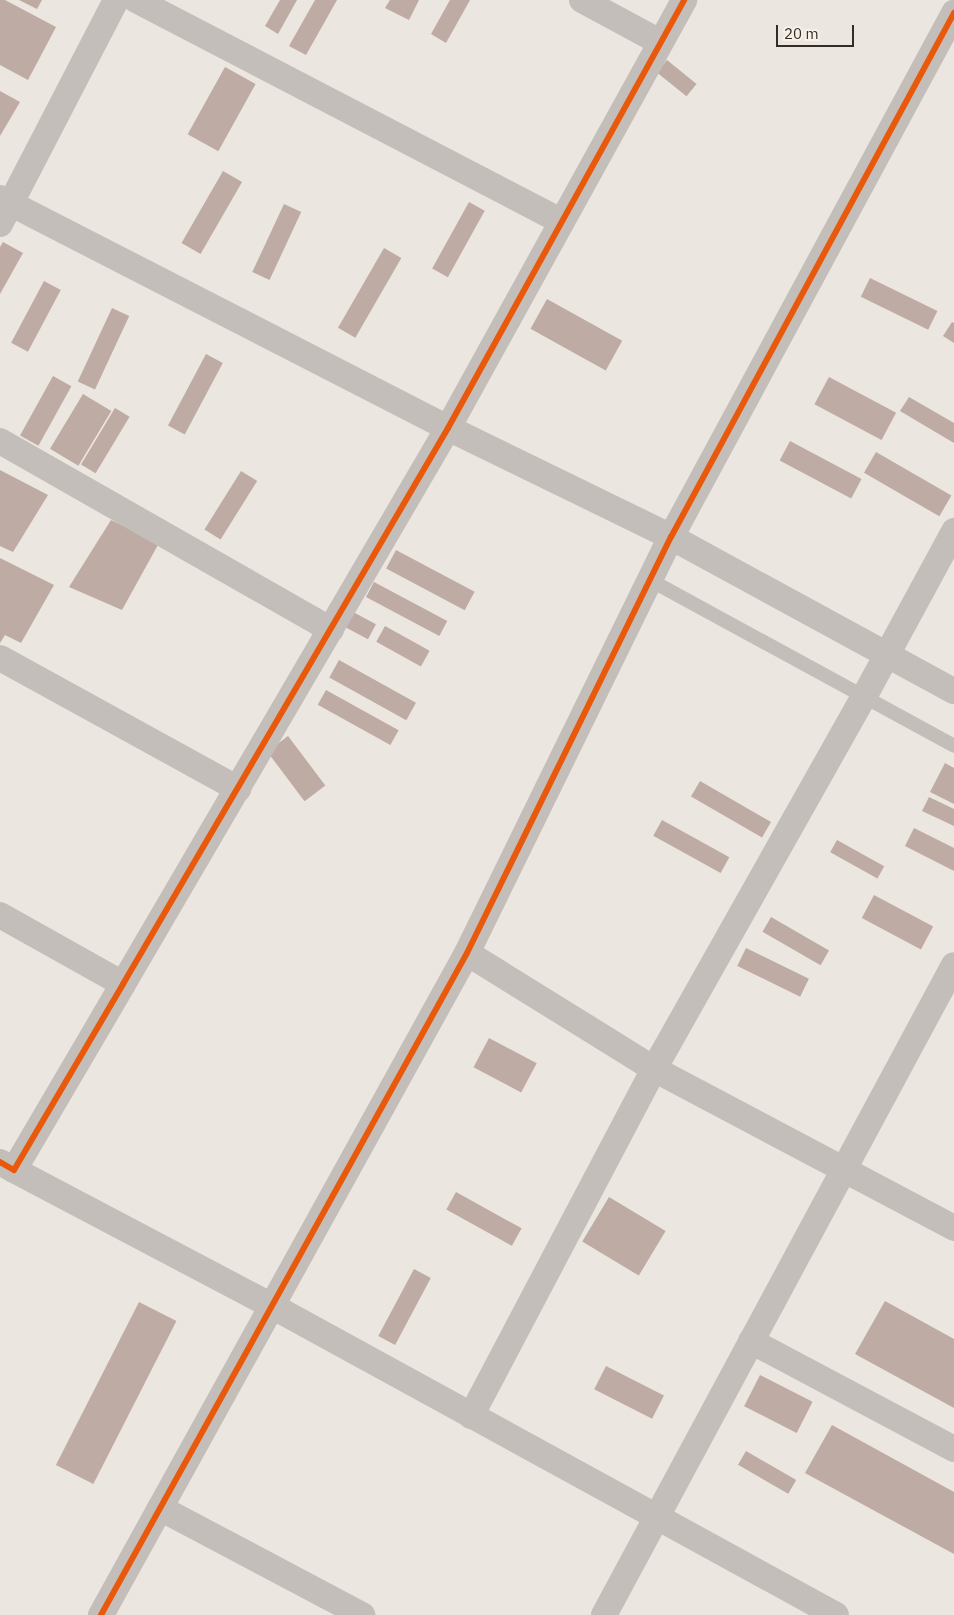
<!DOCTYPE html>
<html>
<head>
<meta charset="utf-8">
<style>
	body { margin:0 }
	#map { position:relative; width:954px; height:1615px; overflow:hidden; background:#ece6e0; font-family:"IBM Plex Sans",sans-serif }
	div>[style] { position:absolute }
	.building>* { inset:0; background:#beaba3; transform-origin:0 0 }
	.service>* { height:14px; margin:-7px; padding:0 7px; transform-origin:7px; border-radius:7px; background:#c4beba }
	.minor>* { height:26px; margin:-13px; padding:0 13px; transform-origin:13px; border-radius:13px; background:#c4beba }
	.cycleway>* { height:6px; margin:-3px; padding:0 3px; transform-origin:3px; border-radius:3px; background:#e8590c }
	span { translate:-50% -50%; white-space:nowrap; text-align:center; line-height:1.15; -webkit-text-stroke:4.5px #f8f1e8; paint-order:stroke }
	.scale { position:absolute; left:776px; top:25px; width:78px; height:22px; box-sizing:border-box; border:2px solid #352c28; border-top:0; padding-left:6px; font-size:15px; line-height:18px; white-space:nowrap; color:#352c28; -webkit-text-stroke:4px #f8f1e8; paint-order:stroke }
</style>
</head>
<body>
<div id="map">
	<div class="building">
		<i style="clip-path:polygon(0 0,5px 0,56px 27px,28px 80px,0 65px)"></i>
		<i style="clip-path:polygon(19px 0,42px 0,37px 9px)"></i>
		<i style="clip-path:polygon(280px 0,297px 0,278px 34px,265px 26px)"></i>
		<i style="clip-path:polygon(315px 0,337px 0,306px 55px,289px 46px)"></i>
		<i style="clip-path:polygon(390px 0,419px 0,409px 20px,385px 8px)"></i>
		<i style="clip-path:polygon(450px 0,470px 0,446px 43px,431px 34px)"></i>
		<i style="left:667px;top:60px;width:38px;height:16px;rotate:39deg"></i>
		<i style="left:225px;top:67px;width:35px;height:77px;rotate:29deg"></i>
		<i style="clip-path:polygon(0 91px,20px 102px,0 136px)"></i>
		<i style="left:223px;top:171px;width:22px;height:83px;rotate:30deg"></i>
		<i style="left:469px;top:202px;width:18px;height:76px;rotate:29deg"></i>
		<i style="left:284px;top:204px;width:19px;height:75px;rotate:25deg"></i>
		<i style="clip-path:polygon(3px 242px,23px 253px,0 294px,0 247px)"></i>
		<i style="left:384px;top:248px;width:20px;height:92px;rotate:30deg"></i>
		<i style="left:870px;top:278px;width:75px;height:21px;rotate:26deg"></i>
		<i style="left:44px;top:281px;width:19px;height:70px;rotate:28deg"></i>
		<i style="left:547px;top:299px;width:86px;height:34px;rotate:29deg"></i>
		<i style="left:112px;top:308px;width:19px;height:81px;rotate:25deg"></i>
		<i style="clip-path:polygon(952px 322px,954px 323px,954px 343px,943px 336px)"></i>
		<i style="left:206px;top:354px;width:19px;height:81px;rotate:28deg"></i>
		<i style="left:53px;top:376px;width:21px;height:68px;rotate:29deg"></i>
		<i style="left:829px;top:377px;width:76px;height:31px;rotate:28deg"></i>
		<i style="left:83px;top:394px;width:33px;height:64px;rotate:31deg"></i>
		<i style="clip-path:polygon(909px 397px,954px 423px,954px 443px,900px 411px)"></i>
		<i style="left:115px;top:408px;width:17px;height:66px;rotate:31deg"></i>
		<i style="left:790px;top:441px;width:81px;height:22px;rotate:28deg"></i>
		<i style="left:876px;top:452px;width:87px;height:24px;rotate:30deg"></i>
		<i style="clip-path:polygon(0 470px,48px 495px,13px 552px,0 546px)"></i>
		<i style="left:241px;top:471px;width:19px;height:69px;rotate:32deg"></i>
		<i style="clip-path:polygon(111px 520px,159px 543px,122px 610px,69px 587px)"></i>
		<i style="left:396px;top:550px;width:89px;height:21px;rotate:28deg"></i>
		<i style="clip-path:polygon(0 558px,54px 585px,21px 643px,5px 635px,0 643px)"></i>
		<i style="left:374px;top:582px;width:83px;height:17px;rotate:28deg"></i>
		<i style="left:353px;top:612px;width:26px;height:17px;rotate:28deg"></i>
		<i style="left:385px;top:626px;width:51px;height:18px;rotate:29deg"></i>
		<i style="left:339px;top:660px;width:88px;height:20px;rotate:29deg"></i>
		<i style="left:326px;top:690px;width:83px;height:17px;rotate:29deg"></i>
		<i style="left:288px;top:736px;width:62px;height:26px;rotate:53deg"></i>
		<i style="clip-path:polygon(945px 763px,954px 768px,954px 804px,930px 792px)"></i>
		<i style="left:700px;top:781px;width:82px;height:18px;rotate:30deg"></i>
		<i style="clip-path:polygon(929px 797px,954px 809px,954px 826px,922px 811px)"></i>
		<i style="left:662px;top:820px;width:77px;height:18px;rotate:29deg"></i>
		<i style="clip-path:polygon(914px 828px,954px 848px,954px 871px,905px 846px)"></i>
		<i style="left:837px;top:840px;width:54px;height:14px;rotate:29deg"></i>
		<i style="left:874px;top:895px;width:67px;height:26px;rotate:28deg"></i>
		<i style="left:771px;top:917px;width:67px;height:17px;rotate:30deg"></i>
		<i style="left:746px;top:948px;width:70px;height:20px;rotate:26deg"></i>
		<i style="left:489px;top:1038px;width:54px;height:33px;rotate:28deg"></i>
		<i style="left:456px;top:1192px;width:75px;height:20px;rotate:29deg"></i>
		<i style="left:609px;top:1197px;width:66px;height:52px;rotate:31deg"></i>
		<i style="left:414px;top:1269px;width:19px;height:76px;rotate:28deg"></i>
		<i style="clip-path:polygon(885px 1301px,954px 1339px,954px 1408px,855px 1354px)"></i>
		<i style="left:139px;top:1302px;width:42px;height:183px;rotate:27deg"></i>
		<i style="left:606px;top:1366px;width:65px;height:26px;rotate:27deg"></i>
		<i style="left:760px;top:1375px;width:59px;height:35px;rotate:27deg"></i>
		<i style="clip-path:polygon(832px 1425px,954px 1492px,954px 1554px,805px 1473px)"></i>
		<i style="left:746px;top:1451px;width:58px;height:16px;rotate:30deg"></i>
	</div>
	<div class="service">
		<i style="left:650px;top:580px;width:346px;rotate:28.6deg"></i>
	</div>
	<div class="minor">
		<i style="left:136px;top:0;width:480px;rotate:27.5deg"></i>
		<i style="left:582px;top:0;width:89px;rotate:28.3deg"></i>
		<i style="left:0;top:198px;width:504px;rotate:27.18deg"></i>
		<i style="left:448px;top:428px;width:248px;rotate:26deg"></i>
		<i style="left:671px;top:537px;width:322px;rotate:28.6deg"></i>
		<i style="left:0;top:224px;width:252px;rotate:-62.6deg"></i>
		<i style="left:0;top:441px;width:381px;rotate:29.7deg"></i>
		<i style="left:0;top:658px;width:272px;rotate:28.8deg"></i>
		<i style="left:0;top:915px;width:141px;rotate:29.3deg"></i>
		<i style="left:467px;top:953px;width:220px;rotate:31.8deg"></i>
		<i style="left:654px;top:1069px;width:340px;rotate:27.9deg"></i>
		<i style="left:0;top:1162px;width:16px;rotate:30deg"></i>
		<i style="left:14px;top:1170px;width:216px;rotate:-59.6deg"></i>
		<i style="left:123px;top:984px;width:644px;rotate:-59.69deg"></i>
		<i style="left:448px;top:428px;width:489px;rotate:-61.1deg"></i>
		<i style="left:14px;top:1170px;width:292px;rotate:27.8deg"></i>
		<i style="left:272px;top:1306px;width:643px;rotate:28.72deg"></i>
		<i style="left:751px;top:1341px;width:230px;rotate:28deg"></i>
		<i style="left:471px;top:1416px;width:392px;rotate:-62.2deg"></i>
		<i style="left:654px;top:1069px;width:427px;rotate:-60.6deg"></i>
		<i style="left:864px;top:697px;width:189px;rotate:-61.5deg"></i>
		<i style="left:160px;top:1508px;width:229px;rotate:27.9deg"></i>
		<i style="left:101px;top:1615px;width:756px;rotate:-61.06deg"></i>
		<i style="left:467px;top:953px;width:463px;rotate:-63.9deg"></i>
		<i style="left:671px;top:537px;width:596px;rotate:-61.63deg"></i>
		<i style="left:604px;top:1615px;width:738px;rotate:-61.7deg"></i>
	</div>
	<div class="cycleway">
		<i style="left:0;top:1162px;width:16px;rotate:30deg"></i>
		<i style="left:14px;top:1170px;width:216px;rotate:-59.6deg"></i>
		<i style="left:123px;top:984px;width:644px;rotate:-59.69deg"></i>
		<i style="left:448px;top:428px;width:489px;rotate:-61.1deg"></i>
		<i style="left:101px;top:1615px;width:756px;rotate:-61.06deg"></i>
		<i style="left:467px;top:953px;width:463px;rotate:-63.9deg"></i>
		<i style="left:671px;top:537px;width:596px;rotate:-61.63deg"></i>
	</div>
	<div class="scale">20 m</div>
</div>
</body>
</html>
